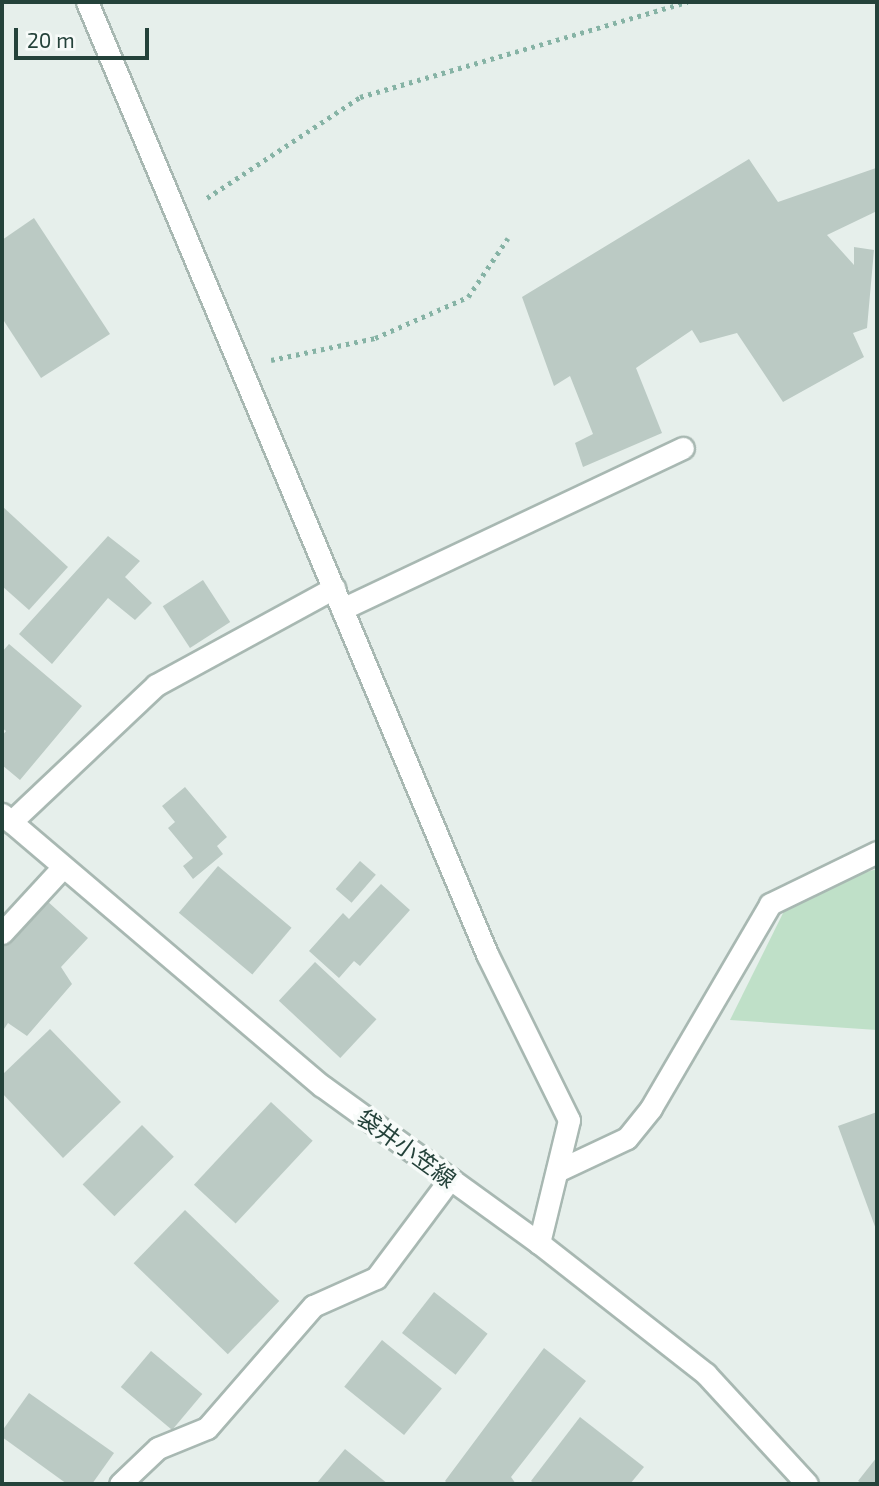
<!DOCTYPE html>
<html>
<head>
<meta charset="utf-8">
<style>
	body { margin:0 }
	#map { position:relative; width:879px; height:1486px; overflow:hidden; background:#e6efeb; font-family:"Exo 2","Noto Sans JP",sans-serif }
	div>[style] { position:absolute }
	.green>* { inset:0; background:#bfe0c8 }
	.building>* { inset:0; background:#bbcac4; transform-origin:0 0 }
	.path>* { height:4.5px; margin-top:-2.25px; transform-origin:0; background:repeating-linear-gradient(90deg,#86b3a5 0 3.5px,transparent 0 8.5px) }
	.roads { filter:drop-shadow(2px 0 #a8b8b2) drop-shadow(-2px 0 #a8b8b2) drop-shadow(0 2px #a8b8b2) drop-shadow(0 -2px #a8b8b2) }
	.service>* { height:21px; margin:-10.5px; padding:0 10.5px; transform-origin:10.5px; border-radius:10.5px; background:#fff }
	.minor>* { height:21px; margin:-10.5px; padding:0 10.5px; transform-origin:10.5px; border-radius:10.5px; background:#fff }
	.tertiary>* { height:21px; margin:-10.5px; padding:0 10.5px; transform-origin:10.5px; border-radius:10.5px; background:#fff }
	.secondary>* { height:21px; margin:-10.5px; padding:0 10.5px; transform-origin:10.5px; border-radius:10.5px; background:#fff }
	span { translate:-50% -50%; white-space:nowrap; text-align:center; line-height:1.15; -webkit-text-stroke:7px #f7fbf9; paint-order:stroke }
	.street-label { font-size:23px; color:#24423a }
	.frame { position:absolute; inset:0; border:4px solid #24423a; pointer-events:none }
	.scale { position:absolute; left:14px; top:28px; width:135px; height:32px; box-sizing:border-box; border:4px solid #24423a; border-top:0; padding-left:9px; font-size:21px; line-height:24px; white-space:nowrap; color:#24423a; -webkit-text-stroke:5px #f7fbf9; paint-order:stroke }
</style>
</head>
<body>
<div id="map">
	<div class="green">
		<i style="clip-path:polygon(877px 869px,877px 1030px,730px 1020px,793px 893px)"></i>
	</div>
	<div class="building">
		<i style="clip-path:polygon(749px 159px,778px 202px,876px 168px,877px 211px,827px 235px,854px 265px,854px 247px,874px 250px,867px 328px,853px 333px,864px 357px,783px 402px,737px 333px,700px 343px,692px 330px,636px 368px,662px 433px,583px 467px,575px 443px,593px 434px,570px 376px,554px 386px,522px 297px)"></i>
		<i style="clip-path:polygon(34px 218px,110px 334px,41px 378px,2px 318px,2px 240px)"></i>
		<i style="clip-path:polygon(2px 506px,68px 567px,29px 610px,2px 586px)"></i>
		<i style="clip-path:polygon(108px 536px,140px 561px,125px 577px,152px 603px,135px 620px,108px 598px,52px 664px,19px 634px)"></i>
		<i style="left:203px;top:580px;width:50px;height:48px;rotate:57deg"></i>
		<i style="clip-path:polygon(9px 644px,82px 706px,20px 780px,2px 765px,2px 736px,6px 731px,2px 728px,2px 652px)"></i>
		<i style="clip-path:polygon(185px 787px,227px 837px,217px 846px,223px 854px,193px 879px,183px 866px,193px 858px,168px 828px,175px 822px,162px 806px)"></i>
		<i style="left:360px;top:861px;width:21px;height:37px;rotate:41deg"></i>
		<i style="left:218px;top:866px;width:96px;height:61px;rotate:40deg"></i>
		<i style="clip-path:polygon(381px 884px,410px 910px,360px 966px,354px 961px,339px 978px,309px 951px,343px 913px,349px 919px)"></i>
		<i style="clip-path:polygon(46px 900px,88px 938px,61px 967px,72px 984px,27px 1036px,8px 1023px,2px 1032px,2px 948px)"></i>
		<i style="left:315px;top:962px;width:84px;height:53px;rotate:43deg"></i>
		<i style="clip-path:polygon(50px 1029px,121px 1102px,63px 1158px,2px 1093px,2px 1075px)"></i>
		<i style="left:271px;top:1102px;width:57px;height:113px;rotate:43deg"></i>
		<i style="clip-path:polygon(877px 1112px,877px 1232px,838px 1126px)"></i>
		<i style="left:142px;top:1125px;width:45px;height:84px;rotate:45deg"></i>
		<i style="left:185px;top:1210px;width:131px;height:74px;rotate:44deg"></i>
		<i style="left:434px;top:1292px;width:68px;height:52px;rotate:38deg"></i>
		<i style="left:382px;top:1340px;width:77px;height:60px;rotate:39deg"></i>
		<i style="clip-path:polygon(544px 1348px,586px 1381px,511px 1477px,516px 1484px,448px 1484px,445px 1481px)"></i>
		<i style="left:151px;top:1351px;width:67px;height:47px;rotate:40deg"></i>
		<i style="clip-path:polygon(29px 1393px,114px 1453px,92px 1484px,67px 1484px,2px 1437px,2px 1431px)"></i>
		<i style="clip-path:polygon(580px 1417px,644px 1467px,630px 1484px,535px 1484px,531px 1481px)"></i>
		<i style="clip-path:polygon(345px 1449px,388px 1484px,316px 1484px)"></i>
		<i style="clip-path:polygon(877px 1457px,877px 1484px,863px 1484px,858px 1481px)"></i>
	</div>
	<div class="path">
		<i style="left:207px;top:198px;width:183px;rotate:-33.4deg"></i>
		<i style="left:360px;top:97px;width:341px;rotate:-16.2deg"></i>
		<i style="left:271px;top:360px;width:106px;rotate:-11.9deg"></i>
		<i style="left:375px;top:338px;width:102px;rotate:-23.8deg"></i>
		<i style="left:468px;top:297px;width:71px;rotate:-55.9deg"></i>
	</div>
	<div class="roads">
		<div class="service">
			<i style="left:342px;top:609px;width:377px;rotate:-25.3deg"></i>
			<i style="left:11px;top:822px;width:199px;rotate:-43.4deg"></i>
			<i style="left:156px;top:685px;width:203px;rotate:-28.6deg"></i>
		</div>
		<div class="minor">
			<i style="left:2px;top:933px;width:90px;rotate:-47.3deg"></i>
			<i style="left:557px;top:1171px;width:77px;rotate:-25.2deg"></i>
			<i style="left:627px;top:1138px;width:38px;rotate:-51deg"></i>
			<i style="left:651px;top:1108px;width:236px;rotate:-59.7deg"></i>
			<i style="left:770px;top:904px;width:119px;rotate:-25.9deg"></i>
			<i style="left:120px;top:1484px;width:52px;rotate:-43.5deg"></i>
			<i style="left:158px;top:1448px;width:53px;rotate:-22.2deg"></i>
			<i style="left:207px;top:1428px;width:162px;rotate:-49deg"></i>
			<i style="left:313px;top:1306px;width:69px;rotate:-24deg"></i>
			<i style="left:376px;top:1278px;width:124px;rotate:-53.2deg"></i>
		</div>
		<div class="tertiary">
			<i style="left:87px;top:2px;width:1033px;rotate:67.21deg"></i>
			<i style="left:487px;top:954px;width:185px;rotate:63.7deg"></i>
			<i style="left:569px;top:1120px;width:127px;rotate:103.7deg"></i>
		</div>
		<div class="secondary">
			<i style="left:2px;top:814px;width:420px;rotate:40.4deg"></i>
			<i style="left:322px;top:1086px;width:268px;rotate:35.9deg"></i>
			<i style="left:539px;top:1243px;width:212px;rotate:38.1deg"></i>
			<i style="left:706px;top:1374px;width:149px;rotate:47.4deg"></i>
		</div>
	</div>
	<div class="street-label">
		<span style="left:407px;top:1148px;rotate:36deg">袋井小笠線</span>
	</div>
	<div class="frame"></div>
	<div class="scale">20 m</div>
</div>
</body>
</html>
